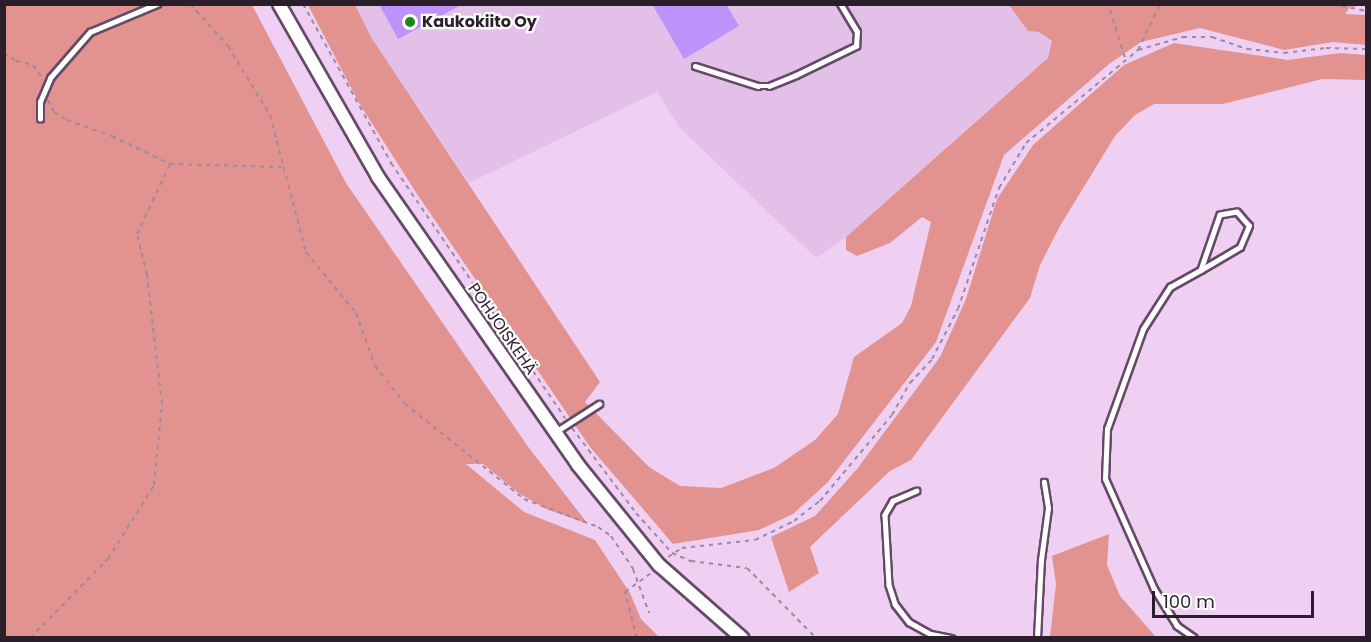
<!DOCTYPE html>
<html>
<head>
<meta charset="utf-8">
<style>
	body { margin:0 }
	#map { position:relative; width:1371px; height:642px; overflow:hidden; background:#efd0f3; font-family:Poppins,sans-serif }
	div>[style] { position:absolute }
	.built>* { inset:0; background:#e2c0e7 }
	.green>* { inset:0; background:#e29390 }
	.building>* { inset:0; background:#be92fb }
	.path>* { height:2px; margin-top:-1px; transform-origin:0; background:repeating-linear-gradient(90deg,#9f88a2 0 4.5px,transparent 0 9px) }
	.roads { filter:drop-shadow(2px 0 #644a67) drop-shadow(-2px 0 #644a67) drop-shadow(0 2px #644a67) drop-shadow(0 -2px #644a67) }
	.service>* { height:4.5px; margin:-2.25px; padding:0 2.25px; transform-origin:2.25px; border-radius:2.25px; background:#fff }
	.secondary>* { height:12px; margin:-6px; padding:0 6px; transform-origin:6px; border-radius:6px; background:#fff }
	.dots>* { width:16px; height:16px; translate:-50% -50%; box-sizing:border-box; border:3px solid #fdfdfd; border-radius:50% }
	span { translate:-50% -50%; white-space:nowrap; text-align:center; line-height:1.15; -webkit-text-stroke:4.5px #fdfdfd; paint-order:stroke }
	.poi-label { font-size:16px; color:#2a1e2b; font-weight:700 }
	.left { translate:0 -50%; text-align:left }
	.street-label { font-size:16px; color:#2a1e2b }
	.frame { position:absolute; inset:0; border:6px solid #2a1e2b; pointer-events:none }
	.scale { position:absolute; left:1152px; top:591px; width:162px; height:27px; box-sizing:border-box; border:3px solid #2a1e2b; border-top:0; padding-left:8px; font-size:18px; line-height:21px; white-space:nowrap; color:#2a1e2b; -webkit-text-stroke:4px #fdfdfd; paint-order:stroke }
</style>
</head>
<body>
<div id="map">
	<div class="built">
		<i style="clip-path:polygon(355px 5px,1009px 5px,1028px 31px,1039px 32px,1052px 42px,1048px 58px,846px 237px,816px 258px,680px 128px,657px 92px,469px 183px,371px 37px)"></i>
	</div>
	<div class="green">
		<i style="clip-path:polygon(4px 5px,252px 5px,346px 183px,529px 448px,588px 524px,546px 509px,517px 492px,483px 464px,466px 464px,524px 512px,595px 540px,630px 593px,641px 619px,659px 637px,5px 637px)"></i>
		<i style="clip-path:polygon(308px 5px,355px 5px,371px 37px,600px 382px,585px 402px,649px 467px,680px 486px,721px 488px,774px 468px,815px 440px,838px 414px,854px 357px,902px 323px,911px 306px,931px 222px,922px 217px,890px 243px,857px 256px,846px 250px,846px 237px,1048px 58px,1052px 41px,1039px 32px,1028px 31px,1009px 5px,1366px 5px,1350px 7px,1345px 14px,1366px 15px,1366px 45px,1333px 42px,1284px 50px,1200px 28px,1141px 42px,1109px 64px,1004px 155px,936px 342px,827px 483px,793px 514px,759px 530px,673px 544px,590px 447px,417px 194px,359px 103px)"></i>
		<i style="clip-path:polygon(1174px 43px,1288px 60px,1340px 53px,1366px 55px,1366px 80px,1322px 79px,1223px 104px,1154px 104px,1135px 115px,1115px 136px,1060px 226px,1040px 265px,1030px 298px,911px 460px,890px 471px,810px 547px,819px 573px,789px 592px,771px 537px,815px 516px,857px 469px,940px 357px,966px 299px,997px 199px,1033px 145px,1124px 65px)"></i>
		<i style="clip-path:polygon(1109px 534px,1107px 565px,1120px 596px,1156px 637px,1050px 637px,1056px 584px,1052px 556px)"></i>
	</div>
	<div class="building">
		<i style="clip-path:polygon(379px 4px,463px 4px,398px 39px)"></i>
		<i style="clip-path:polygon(652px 4px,726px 4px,739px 26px,684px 59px)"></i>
	</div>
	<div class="path">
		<i style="left:190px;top:4px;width:57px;rotate:47.9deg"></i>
		<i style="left:228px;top:46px;width:81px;rotate:58.7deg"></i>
		<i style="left:270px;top:115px;width:142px;rotate:75.3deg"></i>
		<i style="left:306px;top:252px;width:79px;rotate:50.7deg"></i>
		<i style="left:356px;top:313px;width:56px;rotate:70.3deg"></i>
		<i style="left:375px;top:366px;width:48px;rotate:51.7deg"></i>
		<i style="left:405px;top:404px;width:152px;rotate:38.6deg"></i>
		<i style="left:524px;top:499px;width:79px;rotate:20.7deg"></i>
		<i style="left:598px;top:527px;width:16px;rotate:35deg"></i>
		<i style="left:611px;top:536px;width:40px;rotate:56deg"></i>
		<i style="left:633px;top:569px;width:47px;rotate:70deg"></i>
		<i style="left:303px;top:4px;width:182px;rotate:61deg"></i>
		<i style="left:391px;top:163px;width:309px;rotate:55.7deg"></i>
		<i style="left:1333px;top:4px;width:34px;rotate:12deg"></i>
		<i style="left:1110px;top:10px;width:50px;rotate:72.6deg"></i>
		<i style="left:1138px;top:50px;width:51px;rotate:-64.4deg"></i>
		<i style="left:4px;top:53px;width:14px;rotate:34deg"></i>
		<i style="left:16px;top:61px;width:17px;rotate:13deg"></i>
		<i style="left:33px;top:65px;width:16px;rotate:55deg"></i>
		<i style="left:48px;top:100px;width:13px;rotate:63deg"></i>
		<i style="left:54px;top:112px;width:15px;rotate:32deg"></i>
		<i style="left:67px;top:120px;width:48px;rotate:19.6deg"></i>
		<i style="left:112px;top:136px;width:64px;rotate:25.8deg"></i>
		<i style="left:572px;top:428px;width:106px;rotate:53deg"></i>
		<i style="left:636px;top:513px;width:54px;rotate:48deg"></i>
		<i style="left:672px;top:553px;width:21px;rotate:23deg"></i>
		<i style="left:691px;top:561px;width:56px;rotate:7.1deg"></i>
		<i style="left:747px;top:568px;width:98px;rotate:45.4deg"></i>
		<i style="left:668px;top:557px;width:17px;rotate:-33deg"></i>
		<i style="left:682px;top:548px;width:73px;rotate:-6.3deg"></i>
		<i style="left:755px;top:540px;width:43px;rotate:-26deg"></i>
		<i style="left:794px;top:521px;width:33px;rotate:-38deg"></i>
		<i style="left:820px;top:501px;width:112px;rotate:-50.1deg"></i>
		<i style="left:892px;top:415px;width:37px;rotate:-61deg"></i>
		<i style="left:910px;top:383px;width:33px;rotate:-47deg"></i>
		<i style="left:932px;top:359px;width:56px;rotate:-62.5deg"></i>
		<i style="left:958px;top:309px;width:128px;rotate:-71.3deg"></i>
		<i style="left:999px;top:188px;width:52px;rotate:-59deg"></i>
		<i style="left:1026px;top:143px;width:146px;rotate:-39.7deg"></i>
		<i style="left:1138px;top:50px;width:47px;rotate:-16.1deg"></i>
		<i style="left:1183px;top:37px;width:29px"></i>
		<i style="left:1212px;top:37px;width:37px;rotate:19deg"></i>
		<i style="left:1247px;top:49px;width:37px;rotate:6deg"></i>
		<i style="left:1284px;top:53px;width:42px;rotate:-6.8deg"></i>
		<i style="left:1326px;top:48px;width:40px;rotate:1.4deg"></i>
		<i style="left:30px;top:638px;width:111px;rotate:-45.4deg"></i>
		<i style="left:108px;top:559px;width:87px;rotate:-58.1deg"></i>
		<i style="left:154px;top:485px;width:81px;rotate:-84.4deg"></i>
		<i style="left:162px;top:404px;width:130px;rotate:-96.6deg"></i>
		<i style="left:147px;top:275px;width:42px;rotate:-103.7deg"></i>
		<i style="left:137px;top:234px;width:77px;rotate:-64.8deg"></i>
		<i style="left:170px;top:164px;width:114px;rotate:1.5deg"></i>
		<i style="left:637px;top:638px;width:48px;rotate:-104.6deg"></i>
		<i style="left:625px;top:592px;width:32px;rotate:-36deg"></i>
	</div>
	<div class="roads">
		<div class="service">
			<i style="left:695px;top:66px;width:66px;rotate:17.6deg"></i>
			<i style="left:758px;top:86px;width:11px"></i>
			<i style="left:769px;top:86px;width:29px;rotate:-22deg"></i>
			<i style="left:796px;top:75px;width:67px;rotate:-25.8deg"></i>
			<i style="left:856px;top:46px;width:14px;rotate:-86deg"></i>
			<i style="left:857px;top:32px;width:33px;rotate:-121deg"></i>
			<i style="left:40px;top:119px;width:17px;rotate:-90deg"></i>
			<i style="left:40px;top:102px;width:26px;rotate:-67deg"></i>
			<i style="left:50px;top:78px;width:61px;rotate:-49deg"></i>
			<i style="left:90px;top:32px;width:73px;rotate:-22.7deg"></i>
			<i style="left:557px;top:431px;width:50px;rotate:-32.7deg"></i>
			<i style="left:917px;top:491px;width:26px;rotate:157deg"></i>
			<i style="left:893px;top:501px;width:16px;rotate:120deg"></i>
			<i style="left:885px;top:515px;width:70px;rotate:86.7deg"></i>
			<i style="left:889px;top:585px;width:20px;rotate:72deg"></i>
			<i style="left:895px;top:604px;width:23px;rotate:52deg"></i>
			<i style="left:909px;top:622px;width:25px;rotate:29deg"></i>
			<i style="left:931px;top:634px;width:21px;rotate:11deg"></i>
			<i style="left:1037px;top:638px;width:78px;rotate:-87.1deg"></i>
			<i style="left:1041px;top:560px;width:52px;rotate:-82.3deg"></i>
			<i style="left:1048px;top:508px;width:26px;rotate:-99deg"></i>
			<i style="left:1194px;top:638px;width:21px;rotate:-145deg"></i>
			<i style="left:1177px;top:626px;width:44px;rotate:-121.9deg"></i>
			<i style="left:1154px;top:589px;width:120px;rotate:-114deg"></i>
			<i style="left:1105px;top:479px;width:50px;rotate:-87.7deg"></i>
			<i style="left:1107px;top:429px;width:106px;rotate:-70.2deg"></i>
			<i style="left:1143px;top:329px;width:50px;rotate:-57.3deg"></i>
			<i style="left:1170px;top:287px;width:35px;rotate:-29deg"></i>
			<i style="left:1201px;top:270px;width:45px;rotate:-30.5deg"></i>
			<i style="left:1240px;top:247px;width:23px;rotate:-67deg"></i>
			<i style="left:1249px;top:226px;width:18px;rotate:-131deg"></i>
			<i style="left:1237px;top:212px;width:17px;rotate:170deg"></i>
			<i style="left:1220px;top:215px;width:58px;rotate:109.1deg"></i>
		</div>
		<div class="secondary">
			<i style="left:279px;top:4px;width:199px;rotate:60.2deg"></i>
			<i style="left:378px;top:177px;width:351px;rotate:55.2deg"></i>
			<i style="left:578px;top:465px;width:129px;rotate:51deg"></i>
			<i style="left:659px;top:565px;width:111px;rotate:41.3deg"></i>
		</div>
	</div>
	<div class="dots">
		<i style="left:410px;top:22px;background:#178b11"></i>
	</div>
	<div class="poi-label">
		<span class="left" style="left:422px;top:22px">Kaukokiito Oy</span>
	</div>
	<div class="street-label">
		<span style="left:502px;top:329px;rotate:55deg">POHJOISKEHÄ</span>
	</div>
	<div class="frame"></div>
	<div class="scale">100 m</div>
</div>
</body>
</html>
